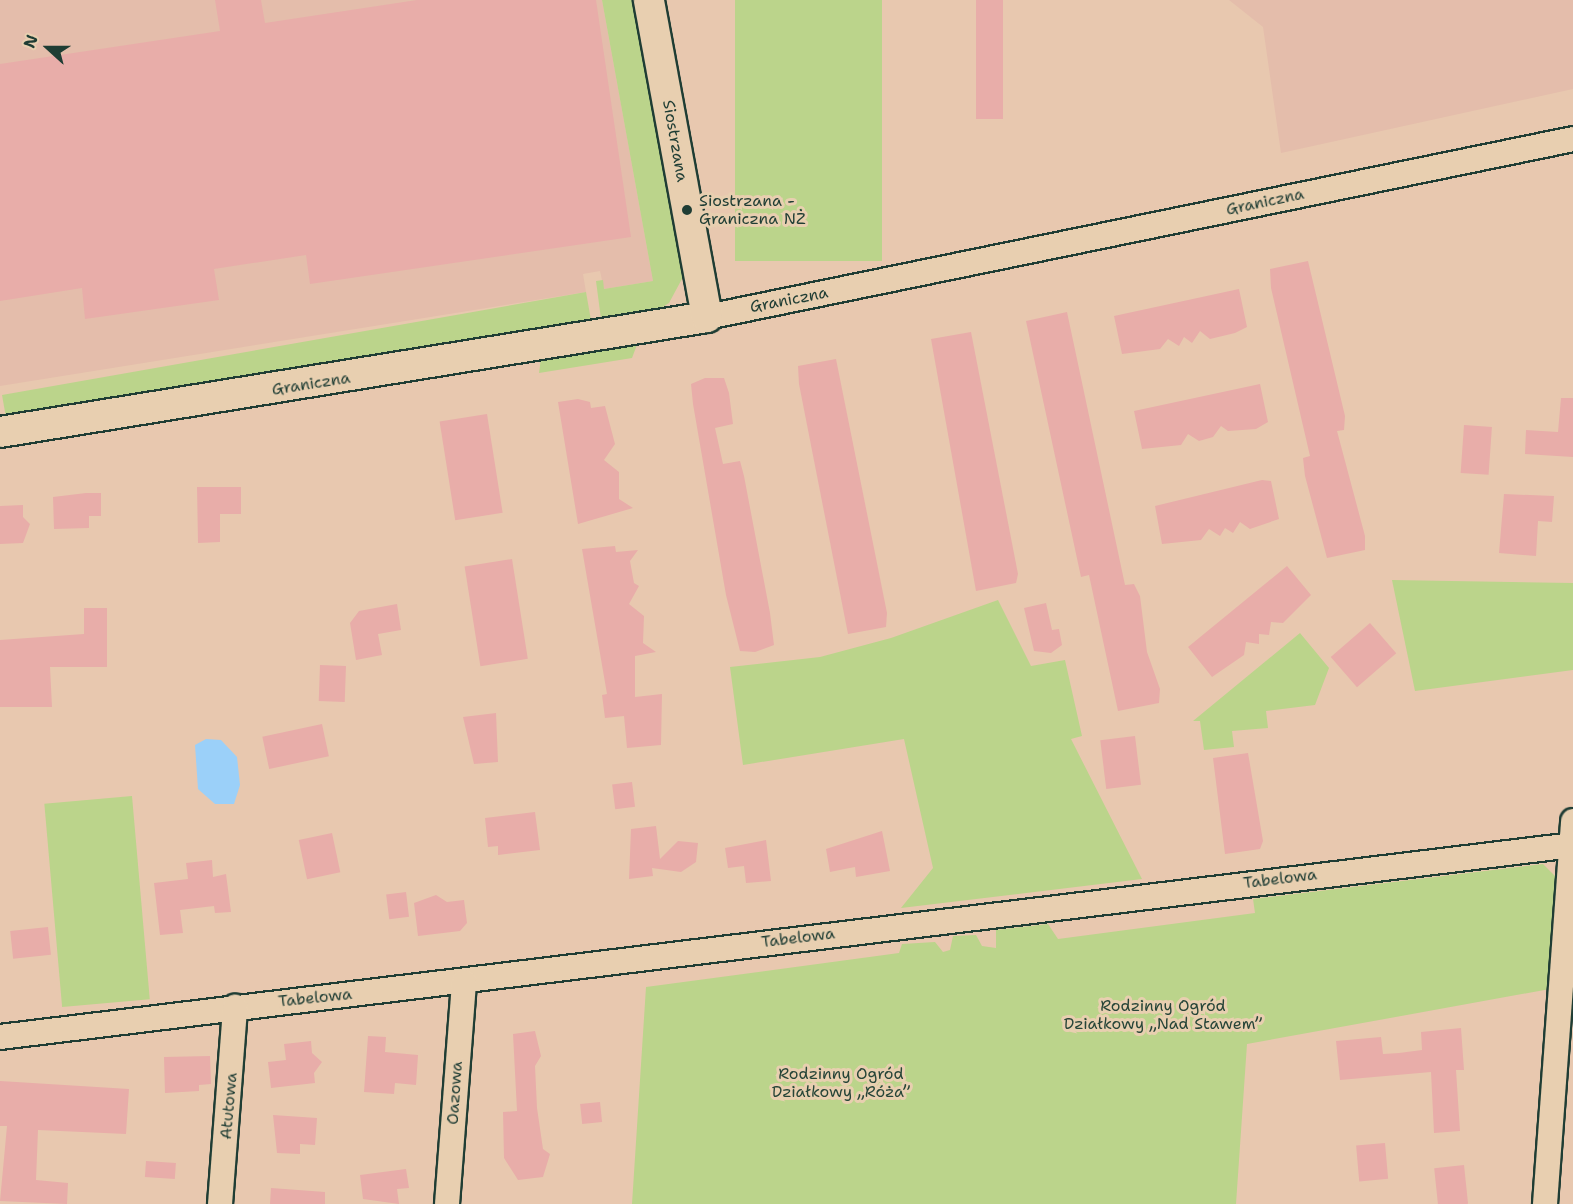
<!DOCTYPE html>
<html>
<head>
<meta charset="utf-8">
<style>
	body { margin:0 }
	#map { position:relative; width:1573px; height:1204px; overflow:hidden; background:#e8c8af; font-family:"Shantell Sans",sans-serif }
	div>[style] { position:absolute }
	.built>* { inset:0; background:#e4bdab }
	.green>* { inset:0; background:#bbd48b; transform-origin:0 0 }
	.water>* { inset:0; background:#9bd0f9 }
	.building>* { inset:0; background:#e8ada9; transform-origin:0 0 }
	.roads { filter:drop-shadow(2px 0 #1f3d34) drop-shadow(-2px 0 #1f3d34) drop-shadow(0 2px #1f3d34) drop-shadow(0 -2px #1f3d34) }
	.minor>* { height:24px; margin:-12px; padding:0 12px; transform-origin:12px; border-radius:12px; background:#e8cfb0 }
	.tertiary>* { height:30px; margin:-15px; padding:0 15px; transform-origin:15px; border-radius:15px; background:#e8cfb0 }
	.dots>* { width:16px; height:16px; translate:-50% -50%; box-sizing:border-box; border:3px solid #e8cfb0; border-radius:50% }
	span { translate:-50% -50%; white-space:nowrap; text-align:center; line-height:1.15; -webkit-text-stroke:6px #e8cfb0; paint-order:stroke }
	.street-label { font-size:16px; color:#1f3d34 }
	.poi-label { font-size:16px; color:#1f3d34 }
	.left { translate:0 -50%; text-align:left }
	.park-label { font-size:16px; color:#274538 }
	.north { position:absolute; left:18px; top:18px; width:60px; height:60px; -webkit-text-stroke:4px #e8cfb0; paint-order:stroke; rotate:291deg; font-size:16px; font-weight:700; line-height:24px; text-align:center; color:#1f3d34 }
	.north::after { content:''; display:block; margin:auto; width:21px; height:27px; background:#1f3d34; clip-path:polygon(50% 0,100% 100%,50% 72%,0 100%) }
</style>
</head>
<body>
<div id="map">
	<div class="built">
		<i style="clip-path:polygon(0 0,602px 0,653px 281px,604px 289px,600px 271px,583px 274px,586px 292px,0 386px)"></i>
		<i style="clip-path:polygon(1229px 0,1573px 0,1573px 89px,1281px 153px,1263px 27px)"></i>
	</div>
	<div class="green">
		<i style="clip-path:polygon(602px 0,632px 0,683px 277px,669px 303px,658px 310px,601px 319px,596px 281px,603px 280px,604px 289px,653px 281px)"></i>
		<i style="left:735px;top:0;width:147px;height:261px"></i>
		<i style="left:586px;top:292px;width:29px;height:593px;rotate:80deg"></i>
		<i style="clip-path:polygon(638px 342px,632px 358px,539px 373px,541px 358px)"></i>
		<i style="clip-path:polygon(1392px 580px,1573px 583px,1573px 670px,1415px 691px)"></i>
		<i style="clip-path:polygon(998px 600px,1031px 666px,1065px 660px,1082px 736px,1071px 739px,1142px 879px,901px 908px,933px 868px,904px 739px,743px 765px,730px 667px,820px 657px,891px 638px)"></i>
		<i style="clip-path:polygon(1300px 633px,1329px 668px,1315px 705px,1266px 711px,1268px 728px,1232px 731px,1234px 747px,1204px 750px,1200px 721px,1193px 721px)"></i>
		<i style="left:132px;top:796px;width:204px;height:88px;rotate:85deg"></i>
		<i style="clip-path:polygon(1543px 864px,1557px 878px,1550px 989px,1247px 1044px,1236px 1204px,632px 1204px,646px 987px,899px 953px,902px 944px,935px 942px,943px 952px,950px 950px,953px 936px,976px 935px,982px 946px,996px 948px,996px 930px,1048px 924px,1058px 939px,1255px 913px,1253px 899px)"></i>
	</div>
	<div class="water">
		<i style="clip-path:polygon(206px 739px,221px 740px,237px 757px,240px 785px,234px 804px,215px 804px,198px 789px,195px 745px)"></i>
	</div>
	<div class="building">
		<i style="clip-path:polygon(215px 0,261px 0,265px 23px,417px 0,596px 0,631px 237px,310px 284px,306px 255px,214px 269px,219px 300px,85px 319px,82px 288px,0 301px,0 64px,220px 31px)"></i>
		<i style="left:976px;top:0;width:27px;height:119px"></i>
		<i style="clip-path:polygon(1308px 261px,1345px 416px,1344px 430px,1337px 431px,1365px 536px,1365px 550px,1327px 558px,1305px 476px,1303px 458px,1310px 456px,1271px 288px,1270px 269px)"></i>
		<i style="clip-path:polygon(1239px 289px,1247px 327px,1235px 333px,1210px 339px,1200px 331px,1192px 343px,1184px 337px,1179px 346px,1168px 339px,1160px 349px,1122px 354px,1114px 316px)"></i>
		<i style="clip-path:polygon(1067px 312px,1125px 585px,1134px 584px,1140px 596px,1147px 652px,1160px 689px,1159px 703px,1118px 711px,1089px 575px,1081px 577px,1026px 321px)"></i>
		<i style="clip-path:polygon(971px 332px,1018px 574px,1016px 583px,976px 591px,931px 339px)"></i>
		<i style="clip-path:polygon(836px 359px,887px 613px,886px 627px,848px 634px,799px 384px,798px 366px)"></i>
		<i style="clip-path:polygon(705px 378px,724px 378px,729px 393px,733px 424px,715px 428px,723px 464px,740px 461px,744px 476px,770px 613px,774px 645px,755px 652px,740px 651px,726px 595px,693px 404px,691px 384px)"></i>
		<i style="clip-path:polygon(1260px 384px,1268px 422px,1256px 429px,1228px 431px,1221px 426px,1213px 437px,1199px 441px,1188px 434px,1181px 445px,1142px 449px,1134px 411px)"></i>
		<i style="clip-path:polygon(1561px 398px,1573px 398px,1573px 457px,1525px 454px,1526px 430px,1558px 432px)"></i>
		<i style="clip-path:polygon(578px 399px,590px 402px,591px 408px,605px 406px,615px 444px,604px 460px,619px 472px,619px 499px,633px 508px,578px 524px,558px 402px)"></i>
		<i style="left:487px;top:414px;width:100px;height:48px;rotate:81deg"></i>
		<i style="left:1464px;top:425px;width:28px;height:48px;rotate:4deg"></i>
		<i style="clip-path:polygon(1262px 480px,1271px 481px,1279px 519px,1250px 529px,1240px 522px,1233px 533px,1225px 528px,1220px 536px,1209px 529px,1201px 540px,1162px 544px,1155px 506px)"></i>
		<i style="clip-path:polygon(197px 487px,241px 487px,241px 514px,220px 514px,220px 542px,198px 543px)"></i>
		<i style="clip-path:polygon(86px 493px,101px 493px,101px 516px,89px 516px,89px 528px,54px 529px,53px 497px)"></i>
		<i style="clip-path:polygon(1504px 494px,1554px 496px,1552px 522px,1538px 521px,1536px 556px,1499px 553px)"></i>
		<i style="clip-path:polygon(23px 505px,23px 517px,30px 524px,23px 543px,0 544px,0 506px)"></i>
		<i style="clip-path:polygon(615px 546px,616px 552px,638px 550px,630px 561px,634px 583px,639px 586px,629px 604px,644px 616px,643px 643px,656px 652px,635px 656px,635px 697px,662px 694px,661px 745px,627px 748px,624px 716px,605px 718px,602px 695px,607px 694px,582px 549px)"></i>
		<i style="left:512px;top:559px;width:101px;height:48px;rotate:81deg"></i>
		<i style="clip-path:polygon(1287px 566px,1311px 595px,1283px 623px,1271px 622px,1269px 635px,1259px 634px,1259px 644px,1246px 642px,1244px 655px,1212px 677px,1188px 647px)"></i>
		<i style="clip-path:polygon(1046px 603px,1052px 630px,1059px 629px,1062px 645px,1051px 653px,1034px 651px,1024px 608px)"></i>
		<i style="clip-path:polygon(397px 604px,401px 630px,378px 634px,382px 655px,356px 660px,350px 623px,359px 611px)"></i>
		<i style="clip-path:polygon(84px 608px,107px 608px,107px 667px,50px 667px,52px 707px,0 707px,0 640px,84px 634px)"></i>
		<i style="left:1370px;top:623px;width:40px;height:52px;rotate:49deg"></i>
		<i style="left:320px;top:665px;width:26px;height:36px;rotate:2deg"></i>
		<i style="clip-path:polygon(496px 713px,498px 762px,474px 764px,463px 717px)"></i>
		<i style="left:322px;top:724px;width:33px;height:61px;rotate:78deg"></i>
		<i style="left:1135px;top:736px;width:49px;height:35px;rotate:83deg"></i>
		<i style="clip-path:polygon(1248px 753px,1263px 841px,1260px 849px,1225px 854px,1213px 758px)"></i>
		<i style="left:632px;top:782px;width:25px;height:20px;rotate:83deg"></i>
		<i style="clip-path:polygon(535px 812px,540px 850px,498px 855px,498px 846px,488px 847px,485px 818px)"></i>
		<i style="clip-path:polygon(656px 826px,660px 859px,678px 841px,698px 843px,696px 862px,681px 872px,652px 868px,653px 876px,629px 879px,631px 829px)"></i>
		<i style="clip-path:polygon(882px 831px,890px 871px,856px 877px,855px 867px,830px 872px,826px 849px)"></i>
		<i style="left:332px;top:833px;width:40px;height:34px;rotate:78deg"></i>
		<i style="clip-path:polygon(766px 840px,771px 881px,746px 883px,744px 866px,728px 868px,725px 848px)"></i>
		<i style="clip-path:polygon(212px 860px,213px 877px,226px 874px,231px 912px,215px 913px,214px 906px,180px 910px,183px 933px,160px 935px,154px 883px,188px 879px,186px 863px)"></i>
		<i style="left:406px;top:892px;width:25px;height:20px;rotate:83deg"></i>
		<i style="clip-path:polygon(436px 895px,447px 902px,464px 900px,467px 923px,460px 931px,418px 936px,414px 903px)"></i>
		<i style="left:48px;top:927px;width:28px;height:38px;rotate:84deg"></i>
		<i style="clip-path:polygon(1461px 1028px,1464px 1070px,1456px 1070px,1460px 1131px,1434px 1133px,1431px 1072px,1340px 1080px,1336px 1041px,1381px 1037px,1383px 1054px,1399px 1053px,1422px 1050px,1421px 1032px)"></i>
		<i style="clip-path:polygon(535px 1031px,541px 1056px,535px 1066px,537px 1108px,543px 1149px,550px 1154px,543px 1177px,518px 1180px,504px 1158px,503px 1112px,517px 1111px,513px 1034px)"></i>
		<i style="clip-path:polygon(368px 1036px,386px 1037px,385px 1052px,418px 1055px,416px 1085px,395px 1083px,394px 1094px,364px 1092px)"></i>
		<i style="clip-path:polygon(311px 1041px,312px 1053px,322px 1062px,314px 1073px,315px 1083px,271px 1088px,268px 1062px,286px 1060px,284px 1044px)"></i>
		<i style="clip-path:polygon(210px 1056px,211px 1084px,199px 1085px,199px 1091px,165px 1093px,164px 1057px)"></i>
		<i style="clip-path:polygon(0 1081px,129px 1089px,126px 1134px,38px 1130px,36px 1180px,68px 1183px,67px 1204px,0 1201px,7px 1126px,0 1126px)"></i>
		<i style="left:600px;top:1102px;width:20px;height:20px;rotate:84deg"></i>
		<i style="clip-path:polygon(273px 1115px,317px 1118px,315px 1145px,300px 1144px,300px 1154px,277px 1153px)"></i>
		<i style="left:1385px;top:1143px;width:36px;height:29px;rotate:85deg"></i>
		<i style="left:146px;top:1161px;width:30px;height:16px;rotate:4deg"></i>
		<i style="left:1464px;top:1165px;width:39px;height:30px;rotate:84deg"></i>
		<i style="clip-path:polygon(406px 1169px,409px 1188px,397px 1189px,399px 1204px,363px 1199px,360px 1175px)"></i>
		<i style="clip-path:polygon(271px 1188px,325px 1192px,325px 1204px,270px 1204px)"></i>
	</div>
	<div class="roads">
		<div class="minor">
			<i style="left:707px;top:317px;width:884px;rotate:-11.61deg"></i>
			<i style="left:0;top:1037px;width:1584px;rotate:-6.96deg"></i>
			<i style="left:220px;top:1204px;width:198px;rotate:-85.6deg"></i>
			<i style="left:447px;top:1204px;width:223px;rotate:-85.6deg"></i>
			<i style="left:1545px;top:1204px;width:384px;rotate:-85.8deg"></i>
		</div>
		<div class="tertiary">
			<i style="left:0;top:432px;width:716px;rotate:-9.24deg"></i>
			<i style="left:707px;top:317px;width:322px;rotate:-100.4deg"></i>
		</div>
	</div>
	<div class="dots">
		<i style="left:687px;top:210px;background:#1f3d34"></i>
	</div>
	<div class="street-label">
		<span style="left:675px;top:141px;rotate:80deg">Siostrzana</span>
		<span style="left:1265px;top:202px;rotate:-12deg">Graniczna</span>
		<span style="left:789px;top:300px;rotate:-11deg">Graniczna</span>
		<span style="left:311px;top:384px;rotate:-9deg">Graniczna</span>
		<span style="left:1280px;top:879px;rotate:-7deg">Tabelowa</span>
		<span style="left:798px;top:938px;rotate:-7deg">Tabelowa</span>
		<span style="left:315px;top:998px;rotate:-6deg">Tabelowa</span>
		<span style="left:455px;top:1093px;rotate:-86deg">Oazowa</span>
		<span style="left:229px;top:1106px;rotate:-85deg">Atutowa</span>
	</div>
	<div class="poi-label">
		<span class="left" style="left:699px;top:210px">Siostrzana -<br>Graniczna NŻ</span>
	</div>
	<div class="park-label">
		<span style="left:1163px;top:1015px">Rodzinny Ogród<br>Działkowy „Nad Stawem”</span>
		<span style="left:841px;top:1083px">Rodzinny Ogród<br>Działkowy „Róża”</span>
	</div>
	<div class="north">N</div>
</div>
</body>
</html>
